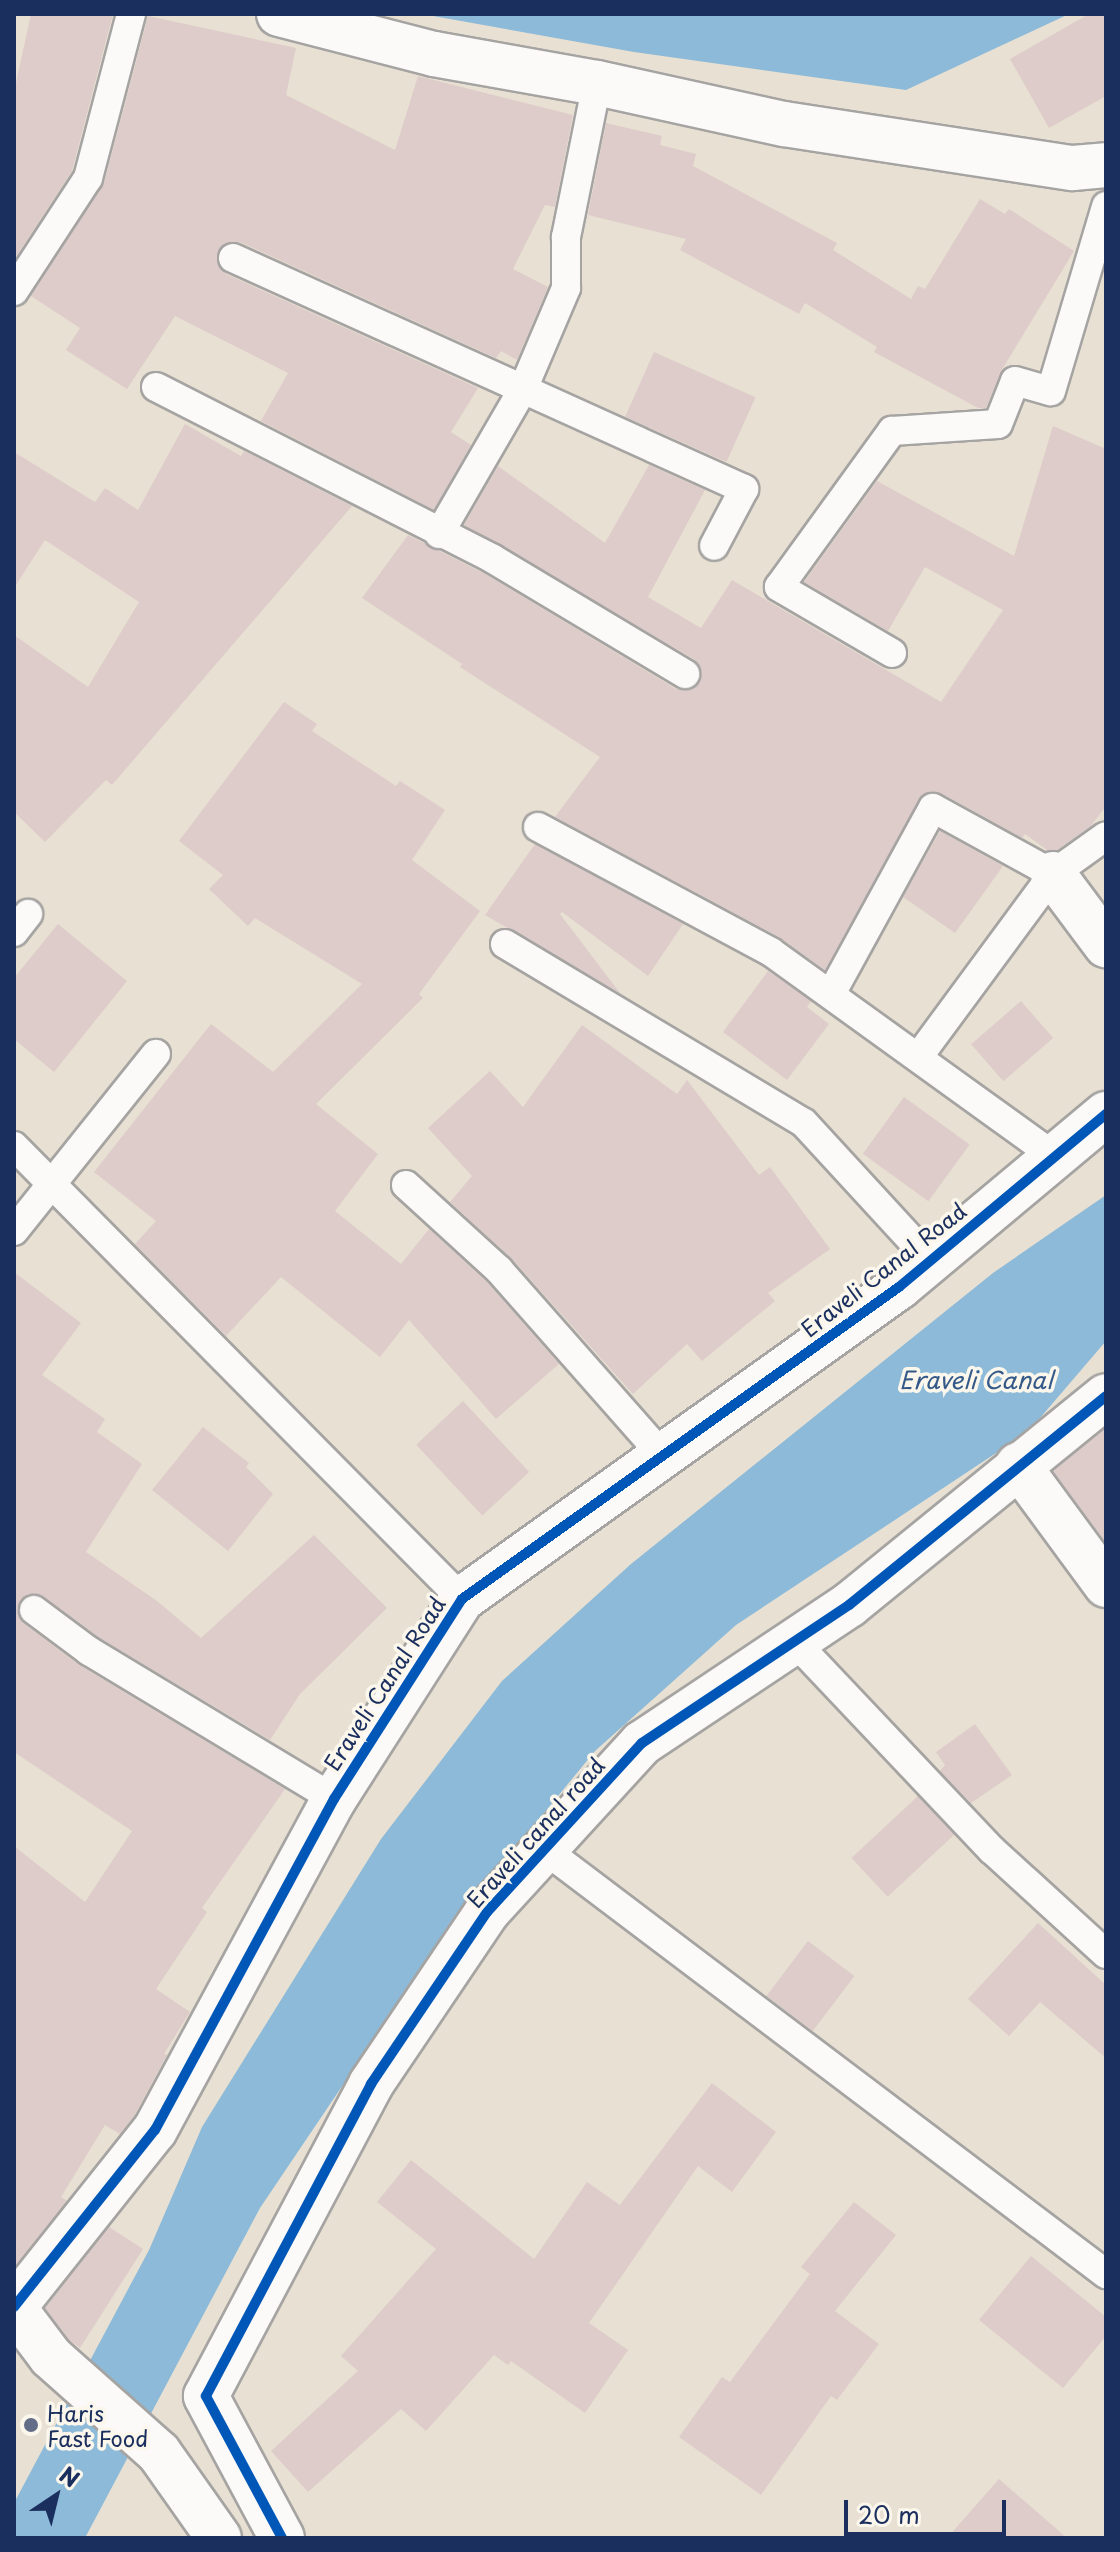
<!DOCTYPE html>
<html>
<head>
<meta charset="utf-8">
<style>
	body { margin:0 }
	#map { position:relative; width:1120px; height:2552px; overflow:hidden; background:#e8e0d2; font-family:"Playpen Sans",sans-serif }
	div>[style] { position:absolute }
	.water>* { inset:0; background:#8cbad8 }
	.building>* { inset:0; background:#deccca; transform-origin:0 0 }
	.roads { filter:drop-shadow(2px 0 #a5a4a2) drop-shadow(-2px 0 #a5a4a2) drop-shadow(0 2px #a5a4a2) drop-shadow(0 -2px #a5a4a2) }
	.service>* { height:28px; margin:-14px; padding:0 14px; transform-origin:14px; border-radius:14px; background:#fcfaf8 }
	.minor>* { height:44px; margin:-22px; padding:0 22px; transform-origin:22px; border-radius:22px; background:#fcfaf8 }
	.tertiary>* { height:44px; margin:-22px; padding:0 22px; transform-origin:22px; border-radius:22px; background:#fcfaf8 }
	.cycleway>* { height:10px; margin:-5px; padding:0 5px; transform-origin:5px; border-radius:5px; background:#0057b8 }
	.dots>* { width:22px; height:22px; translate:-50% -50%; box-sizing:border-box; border:4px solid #fbf7ec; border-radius:50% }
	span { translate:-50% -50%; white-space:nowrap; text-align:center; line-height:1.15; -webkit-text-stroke:7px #fbf7ec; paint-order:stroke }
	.street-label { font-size:22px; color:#1b2f5e }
	.poi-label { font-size:22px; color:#1b2f5e }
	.left { translate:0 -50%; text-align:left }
	.water-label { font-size:24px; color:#355a89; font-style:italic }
	.frame { position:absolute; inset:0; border:16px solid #1b2f5e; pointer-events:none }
	.north { position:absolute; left:16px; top:2456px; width:80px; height:80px; -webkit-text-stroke:6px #fbf7ec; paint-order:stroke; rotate:35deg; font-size:22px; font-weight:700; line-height:32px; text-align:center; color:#1b2f5e }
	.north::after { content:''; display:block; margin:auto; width:28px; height:36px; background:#1b2f5e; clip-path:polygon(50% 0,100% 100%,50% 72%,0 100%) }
	.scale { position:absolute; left:844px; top:2500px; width:162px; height:36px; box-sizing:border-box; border:4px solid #1b2f5e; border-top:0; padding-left:10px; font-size:24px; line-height:28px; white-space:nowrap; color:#1b2f5e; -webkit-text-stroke:6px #fbf7ec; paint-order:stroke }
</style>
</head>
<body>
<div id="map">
	<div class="water">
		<i style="clip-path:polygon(422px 14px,1069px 14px,906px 90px,634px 52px)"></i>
		<i style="clip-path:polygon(1106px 1195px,1106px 1341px,1028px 1432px,736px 1625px,595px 1751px,444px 1935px,260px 2208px,85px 2538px,14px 2538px,14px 2503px,149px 2250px,202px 2127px,381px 1839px,502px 1681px,631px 1564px,993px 1273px)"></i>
	</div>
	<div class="building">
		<i style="clip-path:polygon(31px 14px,113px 14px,72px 171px,14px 260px,14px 92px)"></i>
		<i style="clip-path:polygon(1089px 14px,1106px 14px,1106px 96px,1049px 128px,1010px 59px)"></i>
		<i style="clip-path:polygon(148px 16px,296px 48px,286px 95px,395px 150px,418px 76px,573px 115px,555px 207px,545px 205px,513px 269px,548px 287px,517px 360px,501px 351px,496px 358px,240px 242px,224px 244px,217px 252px,219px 267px,226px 274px,478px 388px,451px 432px,471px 445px,434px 510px,261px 421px,288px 373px,175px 316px,127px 389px,66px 350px,80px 328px,31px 296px,104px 183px)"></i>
		<i style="clip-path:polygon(606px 123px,662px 136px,660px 145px,696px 154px,693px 166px,837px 243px,833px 250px,911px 299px,918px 286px,925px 289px,980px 199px,1005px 214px,1009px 209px,1074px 251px,1003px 368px,986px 408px,978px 408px,874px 352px,877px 347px,805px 303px,799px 314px,680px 250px,686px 239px,588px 215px)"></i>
		<i style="left:654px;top:352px;width:111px;height:71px;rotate:24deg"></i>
		<i style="clip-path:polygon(185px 424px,241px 456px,244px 451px,352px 506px,112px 785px,106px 780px,45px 842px,14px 812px,14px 635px,88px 687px,139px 602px,45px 540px,14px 588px,14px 452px,95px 502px,105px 488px,138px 510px)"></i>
		<i style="clip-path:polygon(1053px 426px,1106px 449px,1106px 806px,1091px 826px,1057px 850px,1047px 850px,1025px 834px,1022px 838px,941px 793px,925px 793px,825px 970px,779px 937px,555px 817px,600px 757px,460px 667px,462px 664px,362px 598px,408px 535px,485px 574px,676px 689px,693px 689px,702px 675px,694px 659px,464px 525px,498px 466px,605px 543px,649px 465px,705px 490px,648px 597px,701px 628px,732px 580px,941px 702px,1003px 610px,925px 567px,888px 631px,804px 582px,877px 481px,1014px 556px)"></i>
		<i style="clip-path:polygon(284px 702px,317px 724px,312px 731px,396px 786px,400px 781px,445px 810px,412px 860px,480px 911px,419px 994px,423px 998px,316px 1104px,378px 1154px,335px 1211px,401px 1264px,429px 1229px,487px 1282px,559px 1364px,496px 1419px,409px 1320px,380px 1357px,281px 1277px,226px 1336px,135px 1244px,156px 1221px,94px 1172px,211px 1024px,273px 1072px,362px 984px,255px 918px,248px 926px,209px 889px,223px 875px,179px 841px)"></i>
		<i style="clip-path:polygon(940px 831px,1003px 866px,955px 933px,903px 897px)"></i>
		<i style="clip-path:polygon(535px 844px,683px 924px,648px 976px,562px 912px,560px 914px,620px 993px,485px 915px)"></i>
		<i style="clip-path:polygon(58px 924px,127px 981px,54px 1072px,14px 1039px,14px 978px)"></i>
		<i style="clip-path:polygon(768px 971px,811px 1001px,807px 1007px,829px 1024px,787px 1080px,723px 1032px)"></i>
		<i style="left:1021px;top:1001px;width:49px;height:66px;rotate:49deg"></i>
		<i style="clip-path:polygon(582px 1025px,677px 1094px,687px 1080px,759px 1175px,770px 1167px,830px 1249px,768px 1293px,775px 1301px,702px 1361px,687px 1344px,633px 1394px,512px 1259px,450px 1202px,472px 1176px,428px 1128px,490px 1071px,523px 1107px)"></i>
		<i style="left:904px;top:1097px;width:81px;height:70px;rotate:36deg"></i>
		<i style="clip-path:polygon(14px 1272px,81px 1323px,42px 1375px,105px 1419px,97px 1432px,142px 1464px,86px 1552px,157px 1601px,201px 1638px,314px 1535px,387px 1608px,300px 1694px,270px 1740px,98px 1637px,43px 1596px,28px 1594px,20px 1601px,17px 1609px,23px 1623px,79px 1665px,285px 1789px,202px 1908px,207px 1912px,156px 1989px,190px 2012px,164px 2054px,167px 2055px,134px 2116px,120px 2134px,105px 2125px,61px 2197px,67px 2201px,14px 2267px,14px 1846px,85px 1902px,132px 1831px,14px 1752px)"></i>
		<i style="left:463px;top:1401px;width:97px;height:64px;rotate:47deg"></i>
		<i style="clip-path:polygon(203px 1427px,249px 1463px,246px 1467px,273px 1494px,228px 1551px,152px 1490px)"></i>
		<i style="clip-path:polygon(1106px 1428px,1106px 1543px,1053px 1471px)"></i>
		<i style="clip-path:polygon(975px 1724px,1012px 1775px,971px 1803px,940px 1771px,945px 1765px,936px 1752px)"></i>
		<i style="left:918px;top:1796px;width:53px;height:91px;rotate:47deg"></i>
		<i style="clip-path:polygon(1038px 1923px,1106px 1985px,1106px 2058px,1040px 2002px,1009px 2036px,968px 1999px)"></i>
		<i style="left:808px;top:1941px;width:58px;height:69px;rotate:37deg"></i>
		<i style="clip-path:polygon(712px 2083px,776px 2132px,732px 2192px,698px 2166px,589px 2323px,628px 2350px,585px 2413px,511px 2361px,508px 2365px,494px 2355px,426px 2431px,401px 2409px,308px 2492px,271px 2451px,358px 2371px,341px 2356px,436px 2249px,377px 2202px,411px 2160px,534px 2259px,587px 2182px,620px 2205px)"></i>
		<i style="clip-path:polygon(854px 2202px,896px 2235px,835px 2311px,879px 2344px,837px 2400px,831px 2396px,761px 2495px,679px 2437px,722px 2377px,730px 2382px,810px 2274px,801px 2267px)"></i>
		<i style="clip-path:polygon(109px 2227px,143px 2249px,80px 2348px,69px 2340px,45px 2308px)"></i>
		<i style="clip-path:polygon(1031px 2256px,1106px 2317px,1106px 2336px,1063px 2388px,979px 2320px)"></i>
		<i style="clip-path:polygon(999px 2479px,1067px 2538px,947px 2538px)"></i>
	</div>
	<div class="roads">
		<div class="service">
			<i style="left:233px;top:258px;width:561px;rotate:24.33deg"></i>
			<i style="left:744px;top:489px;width:64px;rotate:117.8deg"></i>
			<i style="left:14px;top:291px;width:135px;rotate:-56.8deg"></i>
			<i style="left:88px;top:178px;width:170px;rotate:-75.3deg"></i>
			<i style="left:156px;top:387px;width:378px;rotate:27deg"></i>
			<i style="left:493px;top:559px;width:224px;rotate:30.9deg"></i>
			<i style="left:439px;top:534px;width:168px;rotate:-59.9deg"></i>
			<i style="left:523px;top:389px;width:110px;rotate:-66.9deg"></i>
			<i style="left:566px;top:288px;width:51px;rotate:-90deg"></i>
			<i style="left:566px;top:237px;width:157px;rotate:-78.6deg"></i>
			<i style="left:892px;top:653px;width:131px;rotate:-149.7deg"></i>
			<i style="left:779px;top:587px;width:193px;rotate:-54.1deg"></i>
			<i style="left:892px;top:431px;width:106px;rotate:-3.8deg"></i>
			<i style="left:998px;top:424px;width:46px;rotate:-68.4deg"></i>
			<i style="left:1015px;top:381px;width:37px;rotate:16deg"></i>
			<i style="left:1051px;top:391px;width:193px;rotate:-73.4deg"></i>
			<i style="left:538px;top:827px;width:264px;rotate:28.2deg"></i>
			<i style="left:771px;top:952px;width:349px;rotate:35.8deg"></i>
			<i style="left:14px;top:932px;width:23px;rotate:-52deg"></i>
			<i style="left:505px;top:944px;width:348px;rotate:30.9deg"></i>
			<i style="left:804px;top:1123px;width:188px;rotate:47.4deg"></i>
			<i style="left:831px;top:994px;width:212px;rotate:-61.3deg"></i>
			<i style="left:933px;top:808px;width:137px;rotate:28.8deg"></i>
			<i style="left:919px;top:1056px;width:226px;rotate:-53.6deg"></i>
			<i style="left:1053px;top:874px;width:65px;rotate:-35.6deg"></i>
			<i style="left:14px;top:1146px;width:637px;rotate:45.32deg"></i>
			<i style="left:406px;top:1185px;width:126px;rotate:42.4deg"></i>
			<i style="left:499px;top:1270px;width:248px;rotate:48.6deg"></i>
			<i style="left:14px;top:1231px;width:227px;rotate:-51.3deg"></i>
			<i style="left:34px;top:1610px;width:69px;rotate:36.7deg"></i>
			<i style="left:89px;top:1651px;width:286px;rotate:31.1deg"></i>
			<i style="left:795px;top:1642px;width:286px;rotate:46.6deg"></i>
			<i style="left:992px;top:1850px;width:154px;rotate:42.4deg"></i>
			<i style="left:544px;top:1849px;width:705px;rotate:37.1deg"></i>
		</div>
		<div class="minor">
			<i style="left:279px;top:14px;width:160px;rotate:14.5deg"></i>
			<i style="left:434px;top:54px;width:166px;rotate:10.1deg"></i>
			<i style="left:597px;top:83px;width:191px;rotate:12.4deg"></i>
			<i style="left:784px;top:124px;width:292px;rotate:8.7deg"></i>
			<i style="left:1073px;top:168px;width:33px;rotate:-5deg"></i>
			<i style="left:1053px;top:874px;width:89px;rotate:53.3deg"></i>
			<i style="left:1018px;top:1465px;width:149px;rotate:53.7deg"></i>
			<i style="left:14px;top:2307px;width:226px;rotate:-51.5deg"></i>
			<i style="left:155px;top:2130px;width:376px;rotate:-61.6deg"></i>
			<i style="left:334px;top:1799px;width:237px;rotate:-57.4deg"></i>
			<i style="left:462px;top:1599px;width:537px;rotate:-35.53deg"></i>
			<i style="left:899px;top:1287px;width:270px;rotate:-39.9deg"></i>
			<i style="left:282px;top:2538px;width:161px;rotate:-118.2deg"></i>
			<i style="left:206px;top:2396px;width:353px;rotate:-62.1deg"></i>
			<i style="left:371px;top:2084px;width:207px;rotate:-56deg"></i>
			<i style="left:487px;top:1912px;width:229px;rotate:-47.5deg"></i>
			<i style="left:642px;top:1743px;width:249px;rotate:-33.7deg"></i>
			<i style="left:849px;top:1605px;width:331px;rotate:-39.1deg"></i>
		</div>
		<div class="tertiary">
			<i style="left:14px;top:2308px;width:61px;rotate:52.9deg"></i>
			<i style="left:51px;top:2357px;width:144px;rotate:41.6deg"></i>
			<i style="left:159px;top:2453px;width:104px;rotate:54.8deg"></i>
		</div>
	</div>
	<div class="cycleway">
		<i style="left:14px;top:2307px;width:226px;rotate:-51.5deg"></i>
		<i style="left:155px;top:2130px;width:376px;rotate:-61.6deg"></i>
		<i style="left:334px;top:1799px;width:237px;rotate:-57.4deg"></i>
		<i style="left:462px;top:1599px;width:537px;rotate:-35.53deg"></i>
		<i style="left:899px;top:1287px;width:270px;rotate:-39.9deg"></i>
		<i style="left:282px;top:2538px;width:161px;rotate:-118.2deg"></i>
		<i style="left:206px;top:2396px;width:353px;rotate:-62.1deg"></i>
		<i style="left:371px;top:2084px;width:207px;rotate:-56deg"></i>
		<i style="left:487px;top:1912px;width:229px;rotate:-47.5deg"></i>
		<i style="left:642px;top:1743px;width:249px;rotate:-33.7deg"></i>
		<i style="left:849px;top:1605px;width:331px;rotate:-39.1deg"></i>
	</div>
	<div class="dots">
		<i style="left:31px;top:2425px;background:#636d87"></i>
	</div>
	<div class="street-label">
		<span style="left:883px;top:1269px;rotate:-38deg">Eraveli Canal Road</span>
		<span style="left:384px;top:1683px;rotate:-57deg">Eraveli Canal Road</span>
		<span style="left:535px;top:1832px;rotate:-48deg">Eraveli canal road</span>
	</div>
	<div class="poi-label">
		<span class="left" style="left:47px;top:2425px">Haris<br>Fast Food</span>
	</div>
	<div class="water-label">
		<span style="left:976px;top:1380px">Eraveli Canal</span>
	</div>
	<div class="frame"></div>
	<div class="north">N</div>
	<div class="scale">20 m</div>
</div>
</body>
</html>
